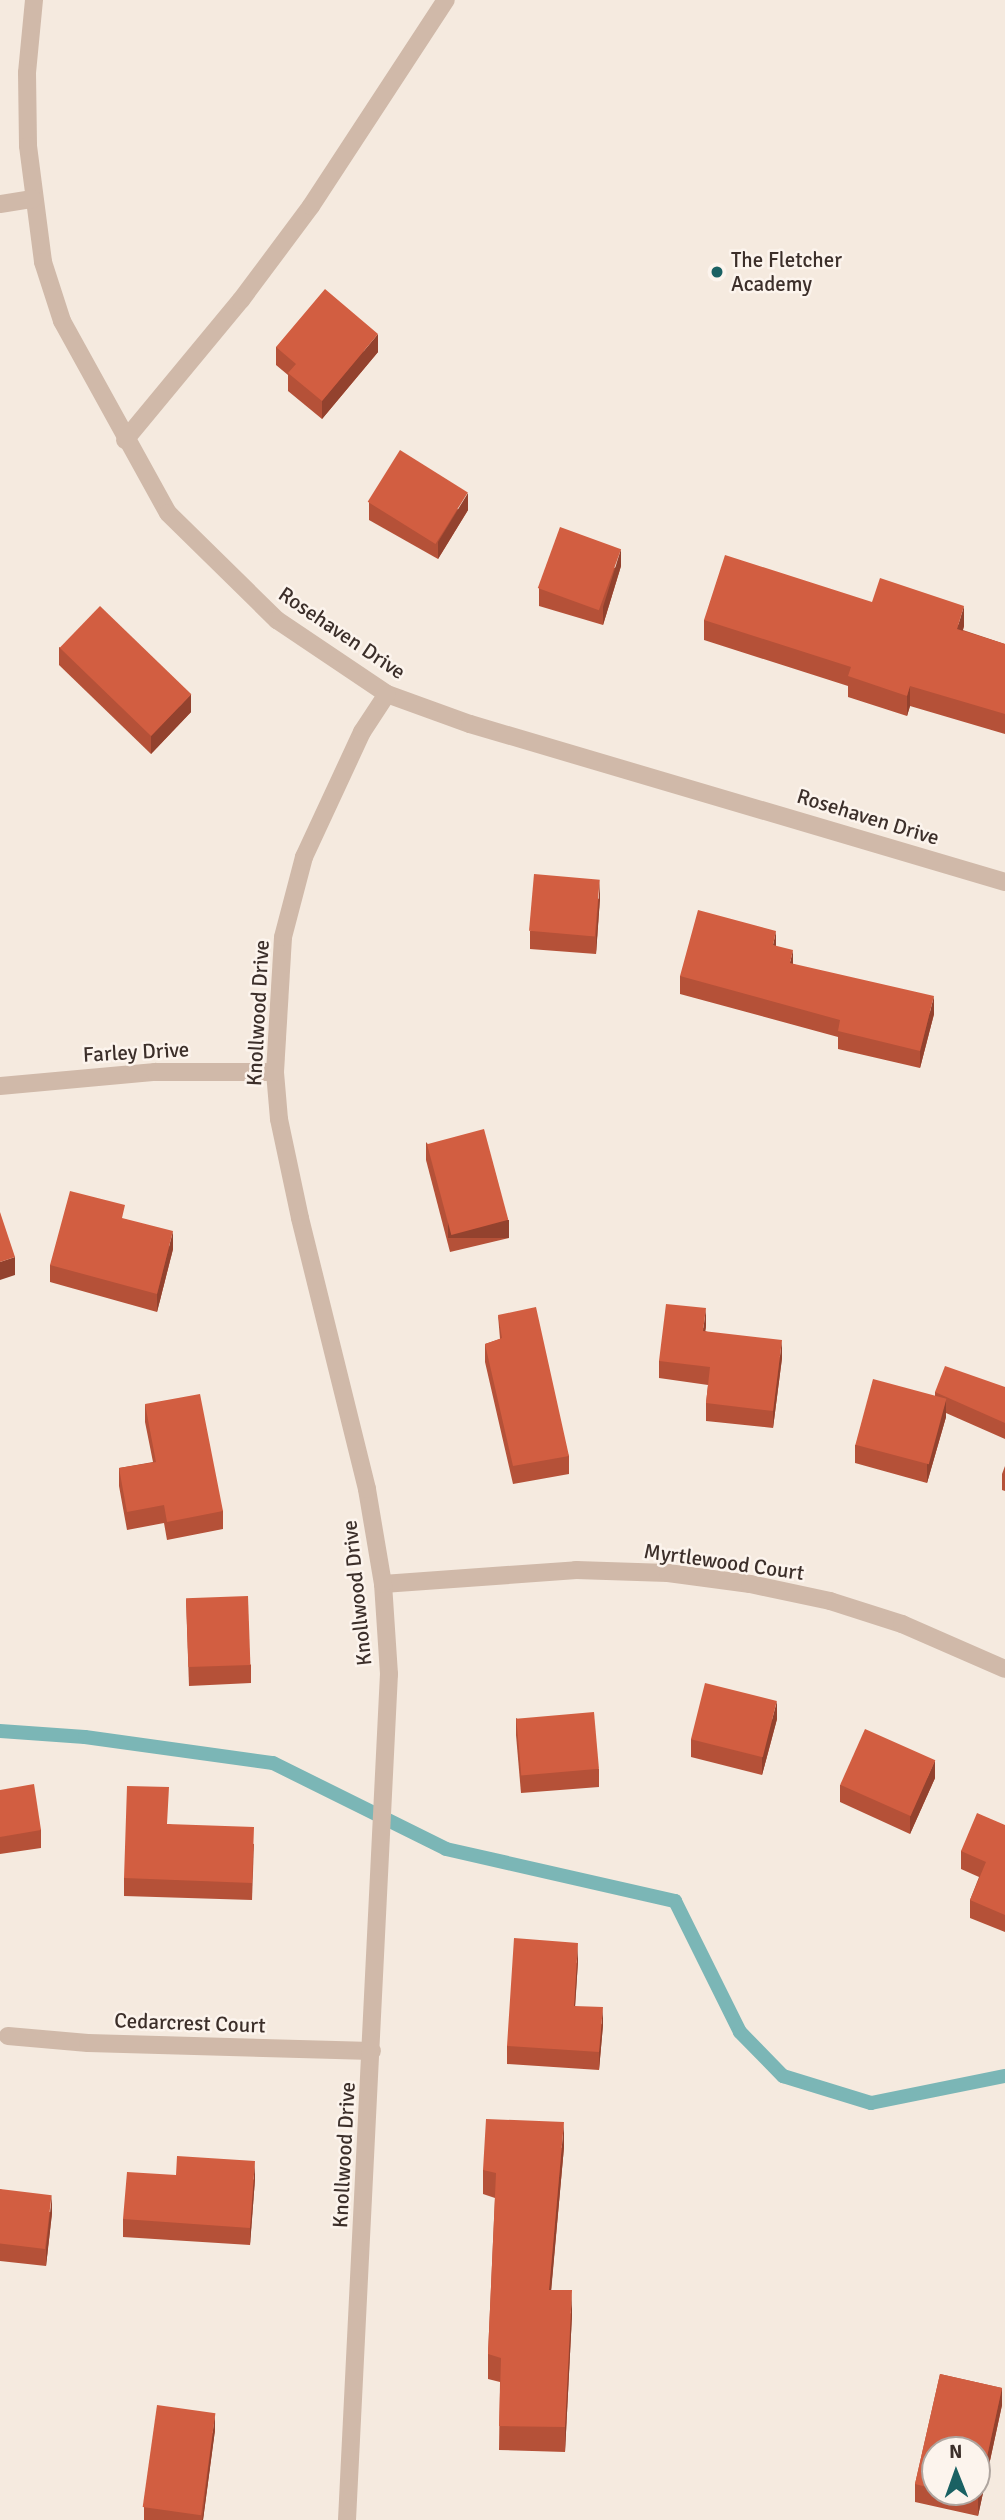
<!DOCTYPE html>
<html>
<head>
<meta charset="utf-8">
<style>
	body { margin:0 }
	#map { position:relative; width:1005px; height:2520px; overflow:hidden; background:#f5eadf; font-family:Signika,sans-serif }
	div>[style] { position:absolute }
	.stream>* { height:14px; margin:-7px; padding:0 7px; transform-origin:7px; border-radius:7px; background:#7bb6b6 }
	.service>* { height:18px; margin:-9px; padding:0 9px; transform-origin:9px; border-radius:9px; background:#d0b9a9 }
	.minor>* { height:18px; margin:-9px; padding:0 9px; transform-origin:9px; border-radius:9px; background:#d0b9a9 }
	.wall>* { inset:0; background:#b55138 }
	.shaded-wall>* { inset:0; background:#93422e; transform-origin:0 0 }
	.building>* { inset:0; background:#d25e41; transform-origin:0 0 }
	.dots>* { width:19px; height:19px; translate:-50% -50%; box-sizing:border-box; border:4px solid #fcf4ed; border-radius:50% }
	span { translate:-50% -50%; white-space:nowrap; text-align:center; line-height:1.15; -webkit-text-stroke:5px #fcf4ed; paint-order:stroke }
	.poi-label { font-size:21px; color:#3c2f2a }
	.left { translate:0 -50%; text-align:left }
	.street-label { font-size:21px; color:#3c2f2a }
	.north { position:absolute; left:921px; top:2436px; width:70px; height:70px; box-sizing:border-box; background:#fcf4ed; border:2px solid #afa59f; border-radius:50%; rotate:359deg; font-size:19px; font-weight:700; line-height:28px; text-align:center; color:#3c2f2a }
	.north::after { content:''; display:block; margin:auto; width:24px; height:32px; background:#1a6163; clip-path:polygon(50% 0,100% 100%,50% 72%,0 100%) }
</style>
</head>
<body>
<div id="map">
	<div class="stream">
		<i style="left:0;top:1731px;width:85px;rotate:4deg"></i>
		<i style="left:85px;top:1737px;width:190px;rotate:7.9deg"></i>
		<i style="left:273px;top:1763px;width:193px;rotate:26.4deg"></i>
		<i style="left:446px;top:1849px;width:235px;rotate:12.8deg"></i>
		<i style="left:675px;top:1901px;width:146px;rotate:63.6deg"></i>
		<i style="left:740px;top:2032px;width:62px;rotate:45.7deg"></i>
		<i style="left:783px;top:2076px;width:92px;rotate:17.1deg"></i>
		<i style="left:871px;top:2103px;width:137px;rotate:-11.4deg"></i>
	</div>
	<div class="service">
		<i style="left:125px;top:440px;width:182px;rotate:-50.4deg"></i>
		<i style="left:241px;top:300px;width:117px;rotate:-53.3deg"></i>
		<i style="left:311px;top:206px;width:246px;rotate:-56.8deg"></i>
	</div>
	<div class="minor">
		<i style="left:34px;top:0;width:73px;rotate:95.5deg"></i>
		<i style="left:27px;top:73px;width:73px;rotate:89.2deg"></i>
		<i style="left:28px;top:146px;width:117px;rotate:82.6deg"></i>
		<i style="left:43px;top:262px;width:62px;rotate:72.1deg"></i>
		<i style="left:62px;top:321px;width:219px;rotate:61.1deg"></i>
		<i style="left:168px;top:513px;width:153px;rotate:44.5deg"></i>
		<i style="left:277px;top:620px;width:133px;rotate:33.9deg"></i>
		<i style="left:387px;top:694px;width:88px;rotate:19.9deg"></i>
		<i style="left:470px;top:724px;width:558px;rotate:16.45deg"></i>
		<i style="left:0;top:204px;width:33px;rotate:-9deg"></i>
		<i style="left:0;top:1086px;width:156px;rotate:-5.2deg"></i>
		<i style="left:155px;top:1072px;width:120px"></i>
		<i style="left:383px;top:1584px;width:194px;rotate:-4.1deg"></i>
		<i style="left:576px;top:1570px;width:92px;rotate:1.9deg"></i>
		<i style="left:668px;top:1573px;width:83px;rotate:7.6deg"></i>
		<i style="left:750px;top:1584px;width:82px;rotate:12deg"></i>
		<i style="left:830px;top:1601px;width:76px;rotate:17.7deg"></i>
		<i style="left:902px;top:1624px;width:112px;rotate:23.6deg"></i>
		<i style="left:8px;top:2036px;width:80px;rotate:5deg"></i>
		<i style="left:88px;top:2043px;width:284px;rotate:1.6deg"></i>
		<i style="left:347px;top:2520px;width:847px;rotate:-87.16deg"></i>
		<i style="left:389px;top:1674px;width:90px;rotate:-93.8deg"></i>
		<i style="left:383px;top:1584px;width:96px;rotate:-99.6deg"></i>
		<i style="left:367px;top:1489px;width:279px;rotate:-103.9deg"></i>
		<i style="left:300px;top:1218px;width:101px;rotate:-102deg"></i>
		<i style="left:279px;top:1119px;width:47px;rotate:-94.9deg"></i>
		<i style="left:275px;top:1072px;width:135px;rotate:-86.6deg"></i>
		<i style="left:283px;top:937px;width:83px;rotate:-75.3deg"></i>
		<i style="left:304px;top:857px;width:138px;rotate:-65.1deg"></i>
		<i style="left:362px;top:732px;width:45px;rotate:-56.7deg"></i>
	</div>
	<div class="wall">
		<i style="clip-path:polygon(276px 347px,378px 352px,322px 419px,288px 391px,288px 375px,276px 365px)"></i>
		<i style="clip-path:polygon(369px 502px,468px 510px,438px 559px,369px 520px)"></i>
		<i style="clip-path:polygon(621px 566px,603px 625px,539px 606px,539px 588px)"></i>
		<i style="clip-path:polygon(872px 602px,964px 626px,963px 630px,1005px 644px,1005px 734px,910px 706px,907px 716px,848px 697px,848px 686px,704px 640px,704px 620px)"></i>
		<i style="clip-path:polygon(59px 647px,191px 712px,151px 754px,59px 665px)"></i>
		<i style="clip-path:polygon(600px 898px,596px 954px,530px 949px,530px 931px)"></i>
		<i style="clip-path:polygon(776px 946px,793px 964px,934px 1014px,920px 1068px,838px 1049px,838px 1037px,680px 994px,680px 976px)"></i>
		<i style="clip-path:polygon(426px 1142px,509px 1238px,450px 1252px,426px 1160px)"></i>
		<i style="clip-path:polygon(125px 1219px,173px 1249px,157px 1312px,50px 1282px,50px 1265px)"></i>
		<i style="clip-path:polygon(498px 1315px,569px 1456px,569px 1474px,513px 1484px,485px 1362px,485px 1344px,500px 1339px)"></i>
		<i style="clip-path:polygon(706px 1326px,705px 1331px,782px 1358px,773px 1428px,706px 1421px,706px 1403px,708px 1385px,659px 1378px,659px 1361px)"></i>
		<i style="clip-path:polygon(1005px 1387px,1005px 1439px,946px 1413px,946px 1417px,927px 1483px,855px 1463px,855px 1445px,935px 1396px,935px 1392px)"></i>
		<i style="clip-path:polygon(145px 1404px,223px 1511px,223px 1529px,167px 1540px,164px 1523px,127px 1530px,119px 1486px,119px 1468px,153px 1462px,145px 1422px)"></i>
		<i style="clip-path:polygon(1005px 1466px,1005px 1491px,1002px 1490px,1002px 1474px)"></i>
		<i style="clip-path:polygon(186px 1599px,251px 1665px,251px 1683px,189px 1686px)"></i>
		<i style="clip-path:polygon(516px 1718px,599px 1769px,599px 1787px,521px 1793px,516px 1735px)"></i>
		<i style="clip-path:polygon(777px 1719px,762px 1775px,691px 1757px,691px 1739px)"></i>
		<i style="clip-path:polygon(935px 1778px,910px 1834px,840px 1802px,840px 1785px)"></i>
		<i style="clip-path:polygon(0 1790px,41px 1830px,41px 1848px,0 1854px)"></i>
		<i style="clip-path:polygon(168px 1824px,254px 1844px,252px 1900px,124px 1896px,124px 1878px)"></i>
		<i style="clip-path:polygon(1005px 1825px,1005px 1932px,970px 1918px,970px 1900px,979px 1877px,961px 1869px,961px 1851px)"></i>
		<i style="clip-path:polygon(578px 1961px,575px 2006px,603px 2025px,599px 2070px,507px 2064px,507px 2046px)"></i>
		<i style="clip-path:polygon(564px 2147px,551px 2290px,572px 2315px,565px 2452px,499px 2450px,500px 2382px,488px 2379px,488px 2354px,495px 2198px,483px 2194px,483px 2170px)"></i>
		<i style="clip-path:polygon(255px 2179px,250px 2245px,123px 2237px,123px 2219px)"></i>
		<i style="clip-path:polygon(0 2189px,52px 2213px,46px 2266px,0 2261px)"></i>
		<i style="clip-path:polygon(evenodd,940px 2374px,1002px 2388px,1002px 2405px,978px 2516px,915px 2502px,915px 2484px,940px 2374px,935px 2450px,977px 2450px,977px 2492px,935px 2492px,935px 2450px)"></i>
		<i style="clip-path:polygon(215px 2430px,203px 2520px,144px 2520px,144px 2507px)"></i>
	</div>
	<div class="shaded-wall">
		<i style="clip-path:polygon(378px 334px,378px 352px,322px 419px,322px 401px)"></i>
		<i style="clip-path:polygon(468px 493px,468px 510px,438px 559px,438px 542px)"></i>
		<i style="clip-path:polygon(621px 549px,621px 566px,603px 625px,603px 607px)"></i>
		<i style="clip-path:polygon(964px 606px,964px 626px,957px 649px,957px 629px)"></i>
		<i style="clip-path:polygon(910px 686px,910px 706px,907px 716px,907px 696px)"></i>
		<i style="clip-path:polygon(191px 694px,191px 712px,151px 754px,151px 736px)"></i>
		<i style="clip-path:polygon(600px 880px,600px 898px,596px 954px,596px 937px)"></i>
		<i style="clip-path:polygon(776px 931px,776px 949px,773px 945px)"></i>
		<i style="clip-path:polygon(793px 950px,793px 968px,790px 963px)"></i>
		<i style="clip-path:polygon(934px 996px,934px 1014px,920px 1068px,920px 1051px)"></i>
		<i style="left:509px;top:1220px;width:18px;height:61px;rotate:90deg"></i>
		<i style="clip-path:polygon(173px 1231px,173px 1249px,157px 1312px,157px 1294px)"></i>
		<i style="clip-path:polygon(15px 1257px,15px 1275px,0 1280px,0 1262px)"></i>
		<i style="clip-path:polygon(706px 1308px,706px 1326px,703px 1349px,703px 1331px)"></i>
		<i style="clip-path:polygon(782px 1340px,782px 1358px,773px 1428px,773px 1411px)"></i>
		<i style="clip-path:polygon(946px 1399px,946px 1417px,927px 1483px,927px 1465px)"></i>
		<i style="clip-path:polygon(777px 1701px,777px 1719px,762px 1775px,762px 1757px)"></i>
		<i style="clip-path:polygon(935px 1760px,935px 1778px,910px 1834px,910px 1816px)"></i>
		<i style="clip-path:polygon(578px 1943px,578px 1961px,574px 2024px,574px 2006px)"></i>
		<i style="clip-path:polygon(603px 2007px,603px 2025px,599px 2070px,599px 2052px)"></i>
		<i style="clip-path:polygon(564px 2122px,564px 2147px,549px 2315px,549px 2290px)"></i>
		<i style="clip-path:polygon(255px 2161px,255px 2179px,250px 2245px,250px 2228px)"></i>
		<i style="clip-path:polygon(52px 2195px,52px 2213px,46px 2266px,46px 2249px)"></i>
		<i style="clip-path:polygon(572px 2290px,572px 2315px,565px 2452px,565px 2427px)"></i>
		<i style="clip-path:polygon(1002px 2388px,1002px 2405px,978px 2516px,978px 2498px)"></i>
		<i style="clip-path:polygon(215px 2413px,215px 2430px,203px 2520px,202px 2520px)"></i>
	</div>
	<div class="building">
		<i style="clip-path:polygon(325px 289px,378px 334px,322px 401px,288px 373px,296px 364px,276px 347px)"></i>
		<i style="left:400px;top:450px;width:80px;height:61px;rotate:32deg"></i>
		<i style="left:560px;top:527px;width:65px;height:65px;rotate:20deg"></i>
		<i style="clip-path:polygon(725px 555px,872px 602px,880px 578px,964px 606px,957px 629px,1005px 644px,1005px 714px,910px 686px,907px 696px,848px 676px,851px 667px,704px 620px)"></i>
		<i style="left:100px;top:606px;width:127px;height:58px;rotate:44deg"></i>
		<i style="left:534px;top:874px;width:66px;height:57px;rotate:5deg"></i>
		<i style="clip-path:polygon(698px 910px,776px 931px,773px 945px,793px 950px,790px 963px,934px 996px,920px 1051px,838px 1031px,840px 1020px,680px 976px)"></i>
		<i style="left:484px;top:1129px;width:94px;height:59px;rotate:75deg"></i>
		<i style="clip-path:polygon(70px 1191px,125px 1205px,122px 1218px,173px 1231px,157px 1294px,50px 1265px)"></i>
		<i style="clip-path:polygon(0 1212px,15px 1257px,0 1262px)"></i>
		<i style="clip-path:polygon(666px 1304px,706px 1308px,703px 1331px,782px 1340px,773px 1411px,706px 1403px,710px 1367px,659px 1361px)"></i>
		<i style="clip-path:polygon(536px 1307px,569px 1456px,513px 1466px,485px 1344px,502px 1338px,498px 1315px)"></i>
		<i style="clip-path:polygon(945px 1366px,1005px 1387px,1005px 1423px,935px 1392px)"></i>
		<i style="left:873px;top:1379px;width:76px;height:68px;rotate:15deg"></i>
		<i style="clip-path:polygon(200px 1394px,223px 1511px,167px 1522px,164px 1505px,127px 1512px,119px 1468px,156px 1462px,145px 1404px)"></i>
		<i style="left:248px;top:1596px;width:69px;height:62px;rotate:88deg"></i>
		<i style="left:705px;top:1683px;width:74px;height:58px;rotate:14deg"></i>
		<i style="left:594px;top:1712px;width:57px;height:78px;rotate:85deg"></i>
		<i style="left:865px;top:1729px;width:77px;height:61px;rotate:24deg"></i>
		<i style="clip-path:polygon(34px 1784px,41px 1830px,0 1837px,0 1790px)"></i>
		<i style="clip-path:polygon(127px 1786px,169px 1787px,167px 1824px,254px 1827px,252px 1883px,124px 1878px)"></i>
		<i style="clip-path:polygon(977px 1813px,1005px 1825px,1005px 1915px,970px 1900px,986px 1862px,961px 1851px)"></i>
		<i style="clip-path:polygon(514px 1938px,578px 1943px,574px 2006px,603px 2007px,599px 2052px,507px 2046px)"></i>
		<i style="clip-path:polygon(486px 2119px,564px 2122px,549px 2290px,572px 2290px,565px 2427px,499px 2426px,501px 2358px,488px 2354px,496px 2173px,483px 2170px)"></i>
		<i style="clip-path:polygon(177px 2156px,255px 2161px,250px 2228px,123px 2219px,127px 2172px,176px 2175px)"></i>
		<i style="left:0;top:2189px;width:52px;height:54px;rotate:7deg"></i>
		<i style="clip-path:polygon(940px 2374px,1002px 2388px,978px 2498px,949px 2492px,977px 2492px,977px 2450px,935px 2450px,935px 2489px,915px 2484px)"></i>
		<i style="left:157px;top:2405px;width:59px;height:103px;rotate:8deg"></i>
	</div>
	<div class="dots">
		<i style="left:717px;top:272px;background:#1a6163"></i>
	</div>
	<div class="poi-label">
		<span class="left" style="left:731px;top:272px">The Fletcher<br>Academy</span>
	</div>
	<div class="street-label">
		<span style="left:342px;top:633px;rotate:34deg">Rosehaven Drive</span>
		<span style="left:868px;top:817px;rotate:17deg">Rosehaven Drive</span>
		<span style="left:258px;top:1013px;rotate:-87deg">Knollwood Drive</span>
		<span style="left:136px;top:1052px;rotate:-3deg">Farley Drive</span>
		<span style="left:724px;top:1562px;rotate:8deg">Myrtlewood Court</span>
		<span style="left:357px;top:1593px;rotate:-96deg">Knollwood Drive</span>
		<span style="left:190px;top:2023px;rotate:2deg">Cedarcrest Court</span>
		<span style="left:344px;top:2155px;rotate:-87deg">Knollwood Drive</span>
	</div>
	<div class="north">N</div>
</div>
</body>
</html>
